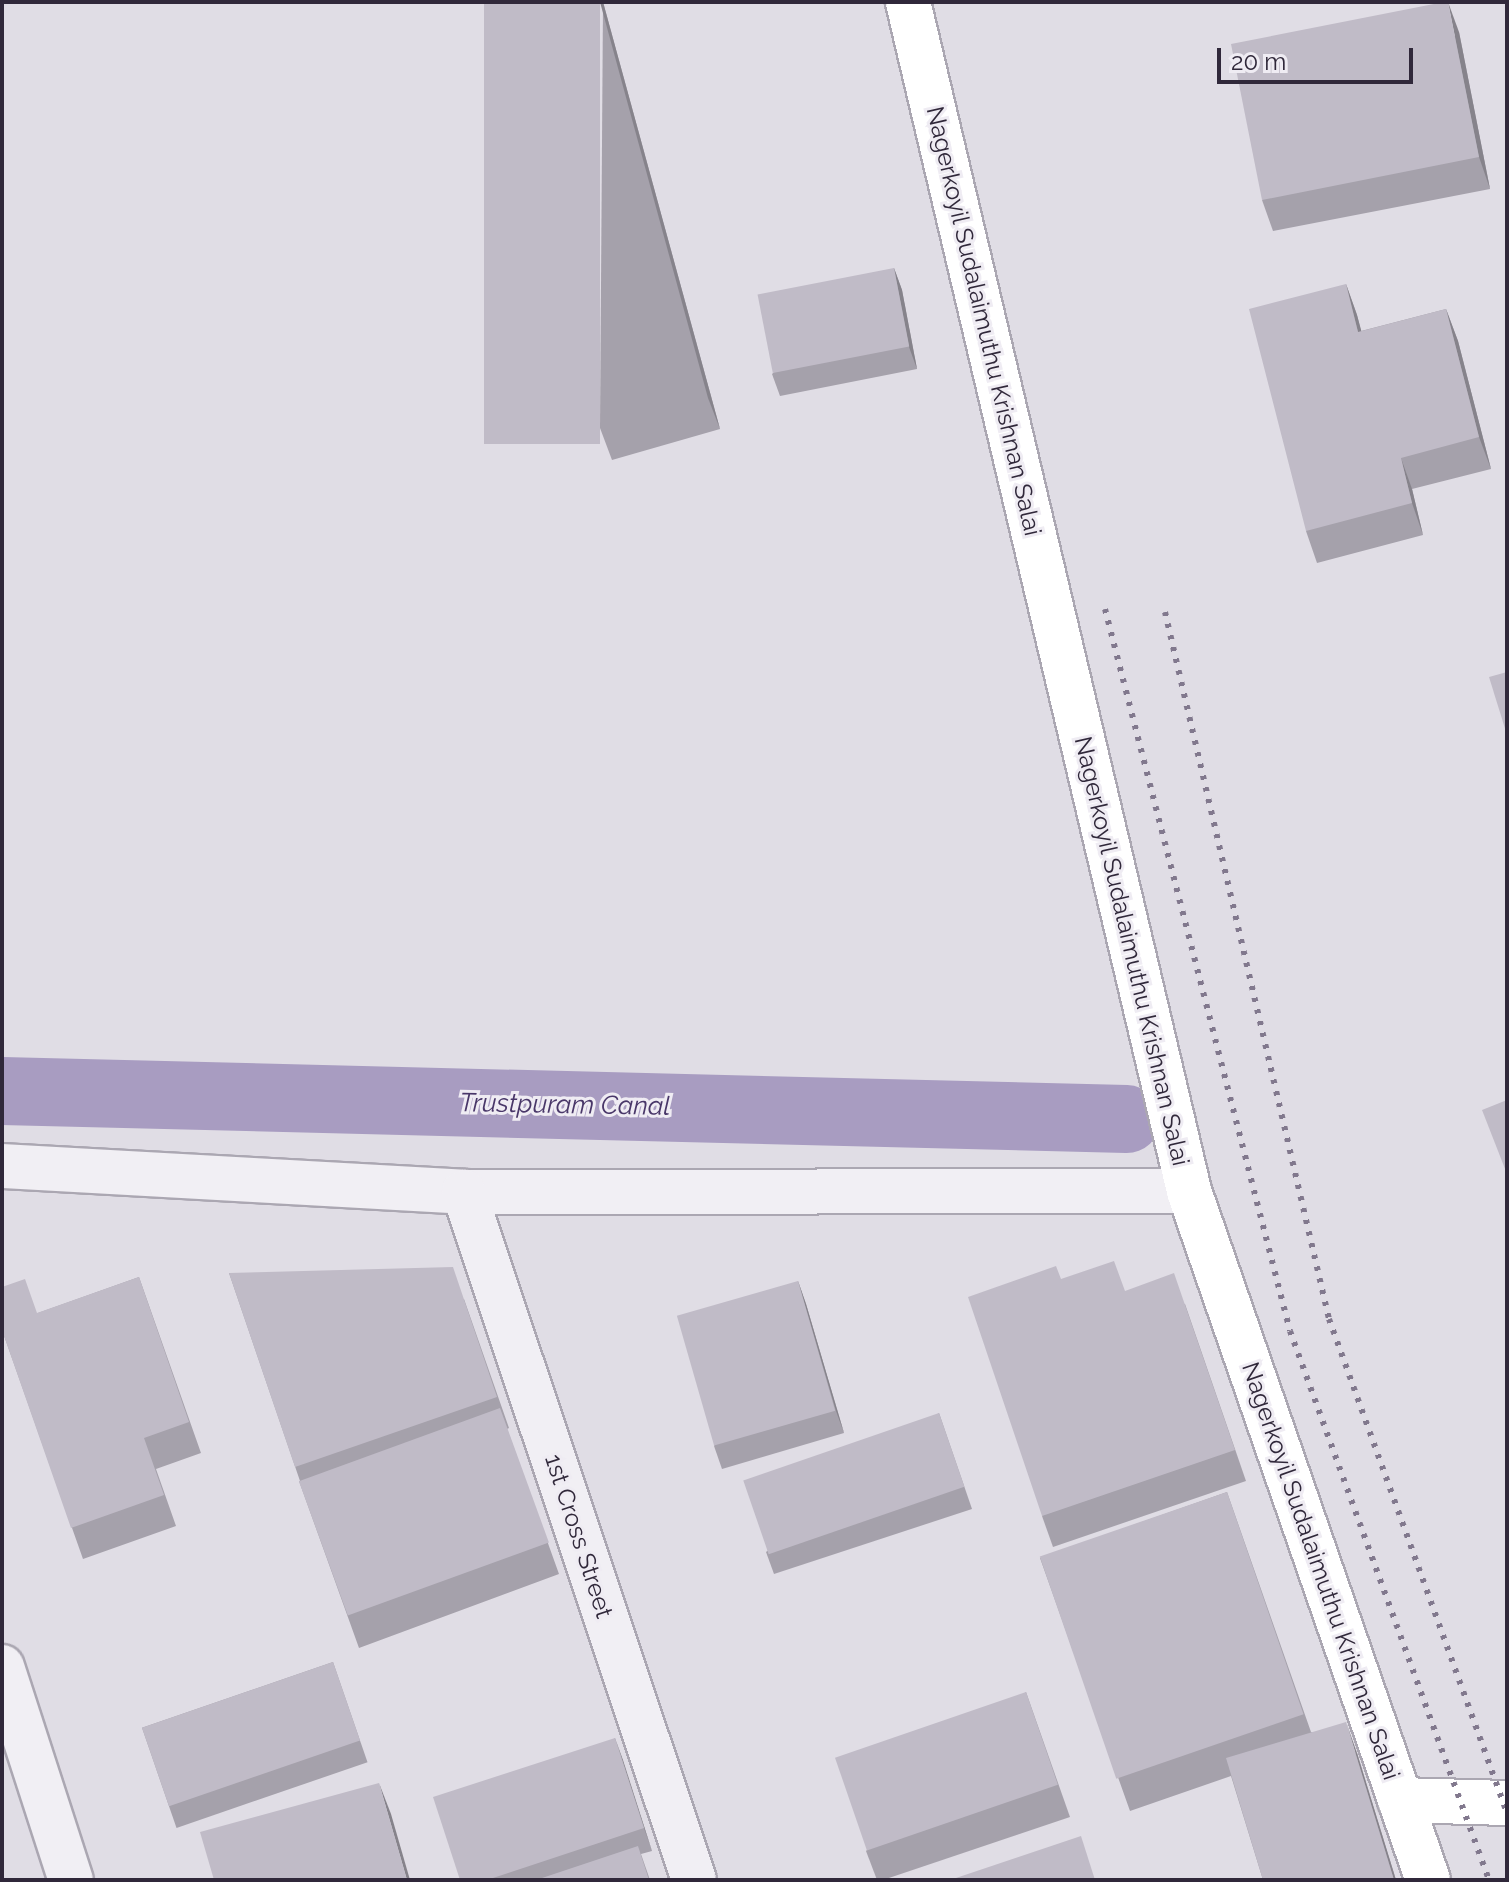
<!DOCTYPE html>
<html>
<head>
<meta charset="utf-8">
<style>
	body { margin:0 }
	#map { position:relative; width:1509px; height:1882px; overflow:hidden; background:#e0dde5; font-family:Raleway,sans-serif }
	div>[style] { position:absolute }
	.canal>* { height:68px; margin:-34px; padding:0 34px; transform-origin:34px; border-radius:34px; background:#a89cc1 }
	.roads { filter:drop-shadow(2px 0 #aba7b2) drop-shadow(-2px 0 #aba7b2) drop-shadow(0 2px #aba7b2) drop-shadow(0 -2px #aba7b2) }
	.minor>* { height:44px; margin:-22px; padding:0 22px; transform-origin:22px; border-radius:22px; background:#f1eff4 }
	.major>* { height:44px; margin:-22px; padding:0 22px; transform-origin:22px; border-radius:22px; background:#fff }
	.rail>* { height:6px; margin-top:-3px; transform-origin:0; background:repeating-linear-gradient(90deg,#81788d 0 4px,transparent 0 12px) }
	.wall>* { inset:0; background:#a5a1ab; transform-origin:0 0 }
	.shaded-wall>* { inset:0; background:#86838b }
	.building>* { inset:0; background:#c0bbc7; transform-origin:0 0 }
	span { translate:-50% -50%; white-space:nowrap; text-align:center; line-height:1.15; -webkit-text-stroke:6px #efecf3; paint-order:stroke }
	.street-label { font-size:24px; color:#30283a }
	.water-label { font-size:26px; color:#493769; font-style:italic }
	.frame { position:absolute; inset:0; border:4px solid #30283a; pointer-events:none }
	.scale { position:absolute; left:1217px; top:48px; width:196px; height:36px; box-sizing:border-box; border:4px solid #30283a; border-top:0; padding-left:10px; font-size:24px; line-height:28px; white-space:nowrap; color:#30283a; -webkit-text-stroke:6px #efecf3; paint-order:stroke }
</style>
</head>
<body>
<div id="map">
	<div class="canal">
		<i style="left:2px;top:1091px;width:1125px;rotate:1.43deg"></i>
	</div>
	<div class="roads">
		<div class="minor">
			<i style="left:2px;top:1166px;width:463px;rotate:3.2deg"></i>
			<i style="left:464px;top:1192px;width:725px;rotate:-0.08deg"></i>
			<i style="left:464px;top:1192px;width:725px;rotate:71.52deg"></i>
			<i style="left:2px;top:1667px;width:224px;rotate:72.1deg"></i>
		</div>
		<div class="major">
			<i style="left:908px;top:2px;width:1222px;rotate:76.7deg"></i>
			<i style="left:1189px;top:1191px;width:729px;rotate:70.87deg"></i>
			<i style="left:1400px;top:1800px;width:107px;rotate:1.6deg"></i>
		</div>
	</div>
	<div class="rail">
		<i style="left:1105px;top:609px;width:745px;rotate:75.63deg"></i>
		<i style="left:1290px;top:1331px;width:584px;rotate:70.08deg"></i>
		<i style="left:1165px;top:612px;width:726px;rotate:76.94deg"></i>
		<i style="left:1329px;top:1319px;width:525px;rotate:70.18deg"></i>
	</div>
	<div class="wall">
		<i style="clip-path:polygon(603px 2px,720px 429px,612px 460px,600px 428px)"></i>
		<i style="clip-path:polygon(1459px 32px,1490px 189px,1273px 231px,1262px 200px)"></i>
		<i style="clip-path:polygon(894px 268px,902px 290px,917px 369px,780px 396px,772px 374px)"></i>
		<i style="clip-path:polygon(1346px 284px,1357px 315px,1361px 331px,1446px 309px,1458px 341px,1491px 469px,1412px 489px,1423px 535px,1317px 563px,1306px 531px)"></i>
		<i style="clip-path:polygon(229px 1273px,464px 1299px,509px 1428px,507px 1429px,559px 1574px,359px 1648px,299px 1481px,300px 1481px)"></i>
		<i style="clip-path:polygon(139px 1277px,201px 1453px,156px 1469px,176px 1526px,83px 1559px,2px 1330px,38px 1313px)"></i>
		<i style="clip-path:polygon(1061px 1279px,1125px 1291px,1185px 1304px,1246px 1481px,1053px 1547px,1042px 1516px)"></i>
		<i style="clip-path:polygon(798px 1281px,806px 1304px,844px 1433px,722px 1469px,714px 1446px)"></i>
		<i style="clip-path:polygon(939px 1413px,972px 1509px,774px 1574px,766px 1552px)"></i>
		<i style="clip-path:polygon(1227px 1492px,1311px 1732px,1357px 1753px,1396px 1880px,1263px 1880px,1231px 1776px,1130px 1811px,1040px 1558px)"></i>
		<i style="left:333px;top:1662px;width:106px;height:202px;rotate:71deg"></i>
		<i style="clip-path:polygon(1026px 1692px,1070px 1817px,883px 1880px,877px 1880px,866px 1851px)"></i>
		<i style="clip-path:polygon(615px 1738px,652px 1851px,641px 1854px,650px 1880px,460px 1880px)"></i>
	</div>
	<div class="shaded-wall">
		<i style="clip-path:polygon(600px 2px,603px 2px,720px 429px,708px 398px)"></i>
		<i style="clip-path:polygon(1448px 2px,1459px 32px,1490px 189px,1479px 157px)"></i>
		<i style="clip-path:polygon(894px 268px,902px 290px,917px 369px,909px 347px)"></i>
		<i style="clip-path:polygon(1346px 284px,1357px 315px,1370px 363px,1358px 332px)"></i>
		<i style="clip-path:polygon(1446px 309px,1458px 341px,1491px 469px,1479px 437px)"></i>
		<i style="clip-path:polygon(1401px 458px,1412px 489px,1423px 535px,1412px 503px)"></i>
		<i style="clip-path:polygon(798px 1281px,806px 1304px,844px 1433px,836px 1411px)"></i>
		<i style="clip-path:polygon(1346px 1722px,1357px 1753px,1396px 1880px,1394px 1880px)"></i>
		<i style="clip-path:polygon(615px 1738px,623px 1760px,652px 1851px,644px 1828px)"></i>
		<i style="clip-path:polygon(379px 1783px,391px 1814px,410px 1880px,407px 1880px)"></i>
	</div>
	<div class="building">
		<i style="left:484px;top:2px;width:116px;height:442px"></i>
		<i style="clip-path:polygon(1444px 2px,1448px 2px,1479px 157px,1262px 200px,1231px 44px)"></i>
		<i style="left:894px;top:268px;width:80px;height:139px;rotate:79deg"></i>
		<i style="clip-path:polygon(1346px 284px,1358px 332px,1446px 309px,1479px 437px,1401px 458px,1412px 503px,1306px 531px,1249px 309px)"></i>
		<i style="clip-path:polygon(1507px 672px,1507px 735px,1489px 677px)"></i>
		<i style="clip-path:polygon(1507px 1100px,1507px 1174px,1482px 1110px)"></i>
		<i style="clip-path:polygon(1114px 1261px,1125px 1291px,1174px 1273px,1235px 1450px,1042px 1516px,968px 1297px,1056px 1266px,1061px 1279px)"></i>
		<i style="clip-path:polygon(453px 1267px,497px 1397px,295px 1467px,229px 1273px)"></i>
		<i style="clip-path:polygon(139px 1277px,189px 1422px,144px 1438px,164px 1495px,71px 1528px,2px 1330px,2px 1287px,25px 1279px,37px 1313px)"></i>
		<i style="left:798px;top:1281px;width:135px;height:126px;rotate:74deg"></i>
		<i style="left:500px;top:1408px;width:143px;height:214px;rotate:70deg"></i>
		<i style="left:939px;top:1413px;width:78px;height:207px;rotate:71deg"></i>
		<i style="left:1227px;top:1492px;width:235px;height:198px;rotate:71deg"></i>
		<i style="left:333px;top:1662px;width:83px;height:202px;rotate:71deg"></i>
		<i style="left:1026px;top:1692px;width:98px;height:202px;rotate:71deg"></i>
		<i style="clip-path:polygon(1346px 1722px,1394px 1880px,1263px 1880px,1226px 1758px)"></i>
		<i style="clip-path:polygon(615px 1738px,644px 1828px,487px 1880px,460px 1880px,433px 1797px)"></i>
		<i style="clip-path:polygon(379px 1783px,407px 1880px,214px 1880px,200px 1832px)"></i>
		<i style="clip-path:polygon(1081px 1836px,1095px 1880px,950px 1880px)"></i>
		<i style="clip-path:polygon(638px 1846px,649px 1880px,536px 1880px)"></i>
	</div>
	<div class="street-label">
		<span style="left:984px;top:321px;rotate:77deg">Nagerkoyil Sudalaimuthu Krishnan Salai</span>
		<span style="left:1132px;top:951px;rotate:77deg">Nagerkoyil Sudalaimuthu Krishnan Salai</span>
		<span style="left:579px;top:1536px;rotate:72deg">1st Cross Street</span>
		<span style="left:1321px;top:1571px;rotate:71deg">Nagerkoyil Sudalaimuthu Krishnan Salai</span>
	</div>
	<div class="water-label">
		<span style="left:565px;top:1105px;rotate:1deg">Trustpuram Canal</span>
	</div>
	<div class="frame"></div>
	<div class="scale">20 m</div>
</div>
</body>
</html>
